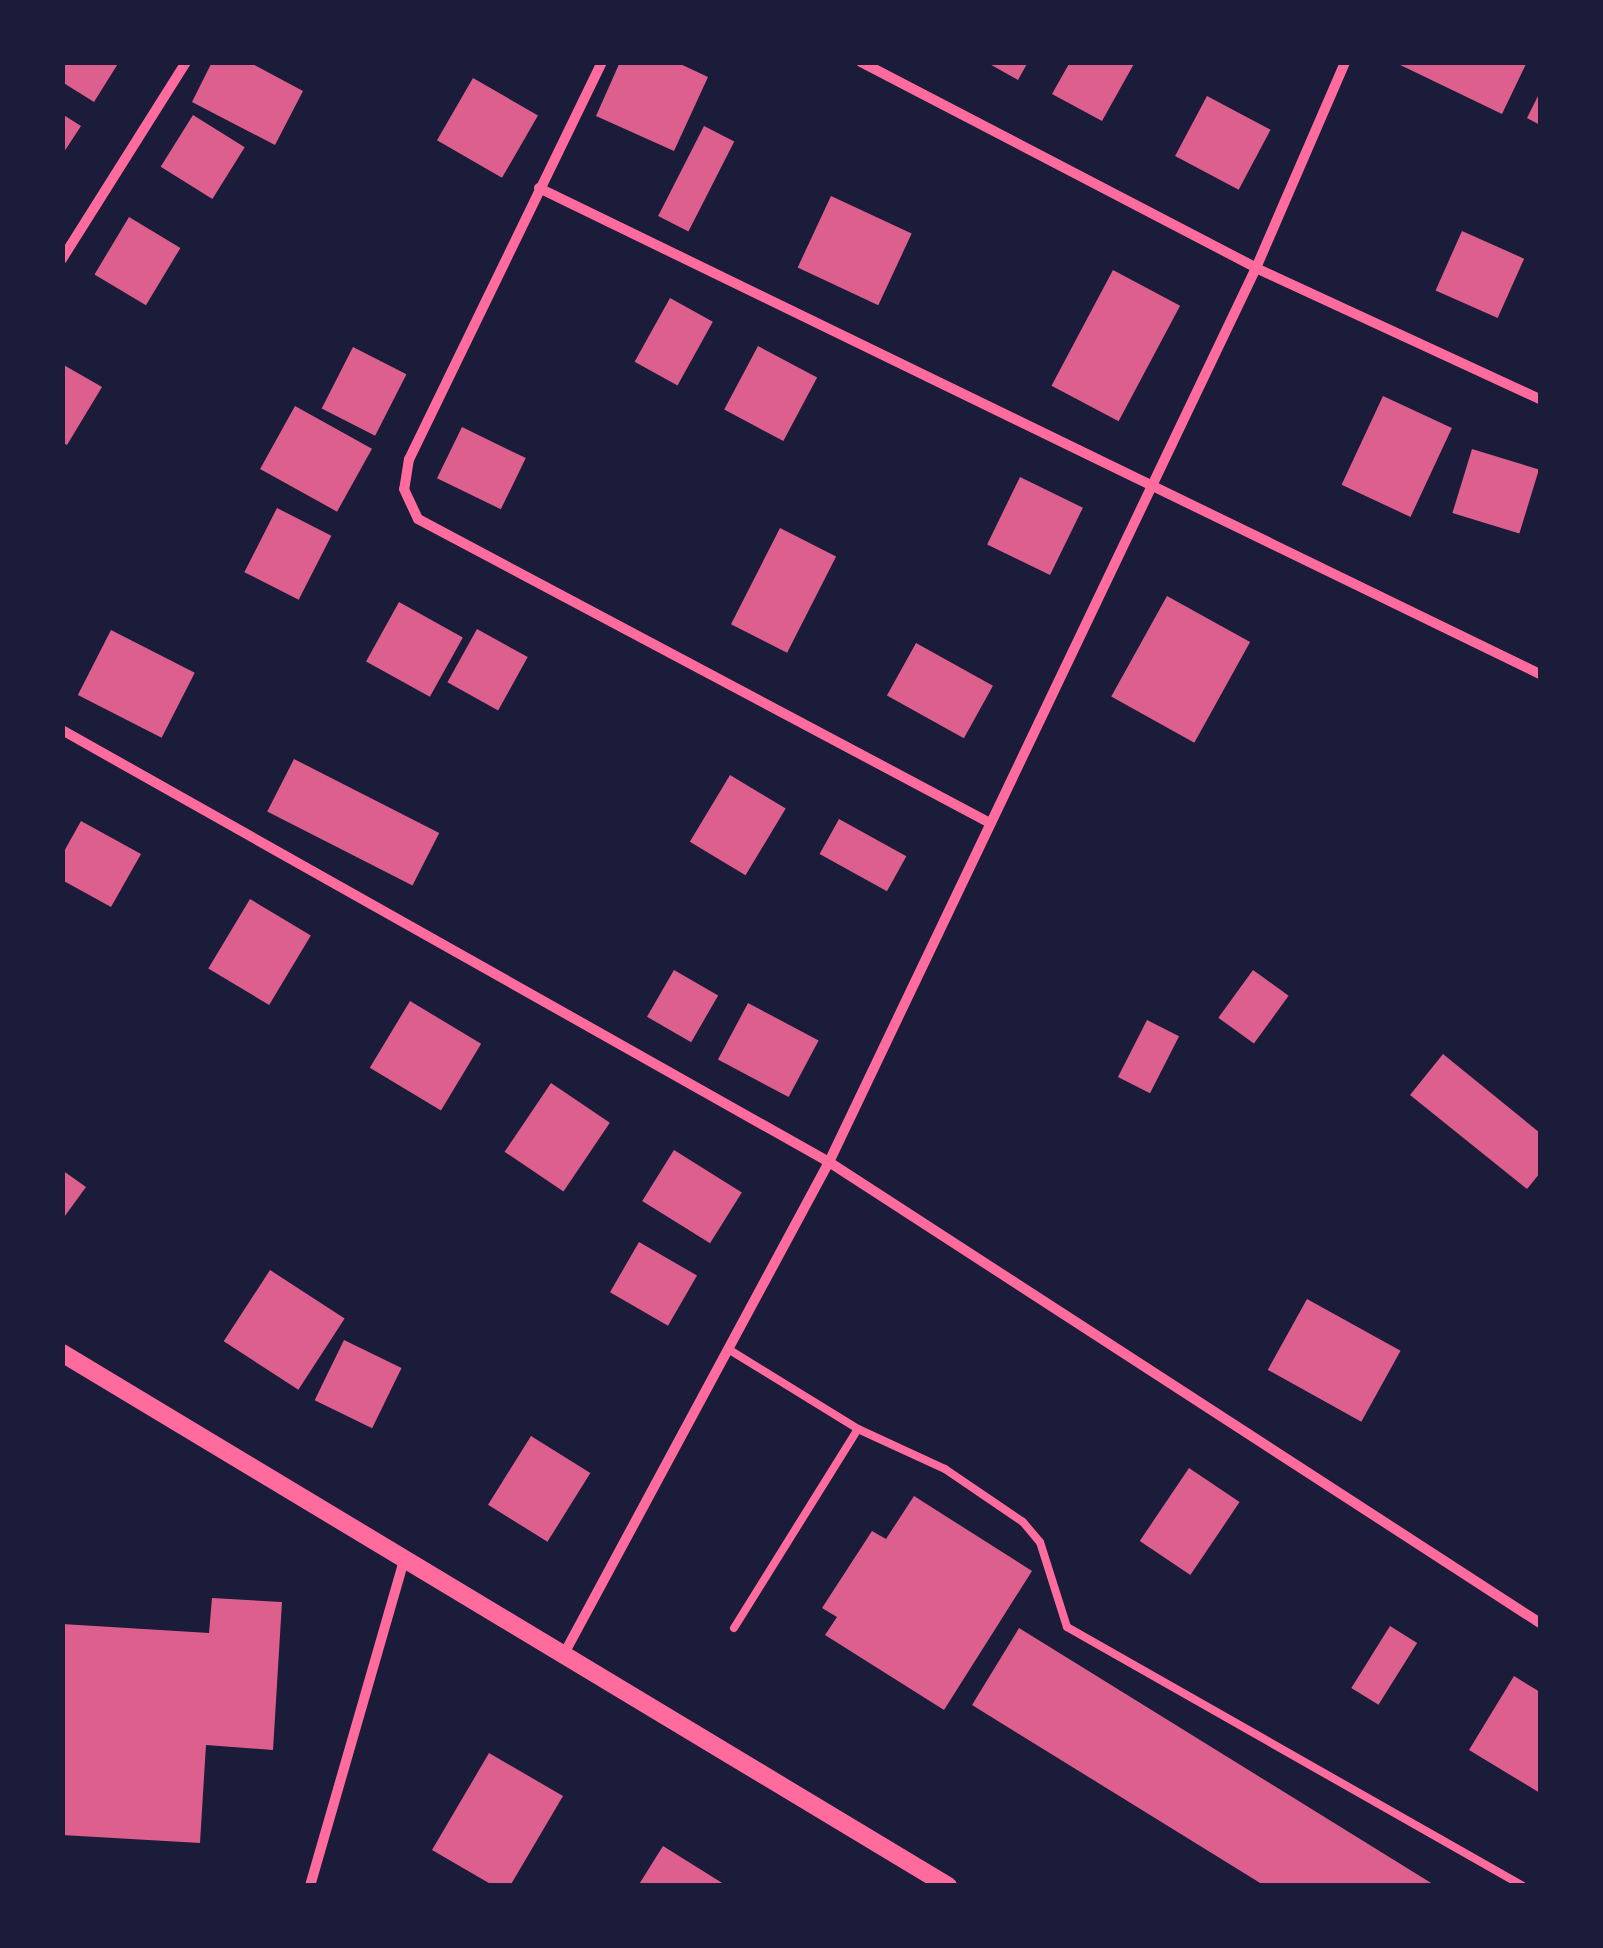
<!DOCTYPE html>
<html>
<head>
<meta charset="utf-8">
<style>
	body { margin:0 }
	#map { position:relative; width:1603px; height:1948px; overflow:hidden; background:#1b1b3a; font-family:Commissioner,sans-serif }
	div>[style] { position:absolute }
	.building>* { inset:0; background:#dd5f8e; transform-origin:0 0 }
	.service>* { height:8px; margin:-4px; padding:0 4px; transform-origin:4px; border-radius:4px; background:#ff6b9d }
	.minor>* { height:10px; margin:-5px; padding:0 5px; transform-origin:5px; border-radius:5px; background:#ff6b9d }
	.tertiary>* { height:18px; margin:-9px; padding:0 9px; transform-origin:9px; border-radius:9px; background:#ff6b9d }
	span { translate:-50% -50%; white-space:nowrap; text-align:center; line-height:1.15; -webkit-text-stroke:8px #1b1b3a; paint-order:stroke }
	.frame { position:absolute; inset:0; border:65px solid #1b1b3a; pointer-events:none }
</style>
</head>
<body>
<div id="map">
	<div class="building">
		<i style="clip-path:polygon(62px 62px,119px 62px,94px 102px,62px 82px)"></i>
		<i style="clip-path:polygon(212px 62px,249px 62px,303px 91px,275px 145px,192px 102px)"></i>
		<i style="clip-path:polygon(620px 62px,676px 62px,708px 77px,674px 151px,596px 116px)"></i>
		<i style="clip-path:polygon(986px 62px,1028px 62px,1018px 80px)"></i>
		<i style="clip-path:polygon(1070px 62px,1135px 62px,1102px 121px,1052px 94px)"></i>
		<i style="clip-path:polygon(1394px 62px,1527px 62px,1502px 114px)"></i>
		<i style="left:473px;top:78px;width:75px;height:72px;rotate:30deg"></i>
		<i style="clip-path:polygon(1540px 92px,1540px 125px,1527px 118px)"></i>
		<i style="left:1207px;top:96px;width:72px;height:68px;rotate:28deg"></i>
		<i style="clip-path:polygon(62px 114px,81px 126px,62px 155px)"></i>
		<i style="left:193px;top:115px;width:61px;height:61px;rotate:32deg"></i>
		<i style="left:704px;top:126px;width:34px;height:101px;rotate:27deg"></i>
		<i style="left:831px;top:196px;width:89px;height:79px;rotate:25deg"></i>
		<i style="left:129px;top:217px;width:60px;height:67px;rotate:31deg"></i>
		<i style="left:1462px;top:231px;width:68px;height:65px;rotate:24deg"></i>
		<i style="left:1113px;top:270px;width:76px;height:131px;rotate:28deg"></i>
		<i style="left:670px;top:298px;width:49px;height:73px;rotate:29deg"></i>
		<i style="left:758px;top:346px;width:67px;height:72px;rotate:28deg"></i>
		<i style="left:353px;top:347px;width:60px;height:69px;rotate:27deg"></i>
		<i style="clip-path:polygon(62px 364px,102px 387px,67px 445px,62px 442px)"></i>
		<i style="left:1383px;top:396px;width:76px;height:98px;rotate:25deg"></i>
		<i style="left:295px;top:406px;width:88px;height:72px;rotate:29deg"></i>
		<i style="left:462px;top:427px;width:71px;height:57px;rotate:26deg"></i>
		<i style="left:1472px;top:449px;width:70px;height:67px;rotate:17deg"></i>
		<i style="left:1020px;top:477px;width:70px;height:75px;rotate:26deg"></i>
		<i style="left:277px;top:508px;width:61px;height:72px;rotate:27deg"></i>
		<i style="left:780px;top:528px;width:63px;height:108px;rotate:27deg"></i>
		<i style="left:1167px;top:596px;width:95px;height:115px;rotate:29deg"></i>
		<i style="left:399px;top:602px;width:73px;height:68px;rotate:29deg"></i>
		<i style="left:477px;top:629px;width:58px;height:61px;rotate:29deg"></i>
		<i style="left:111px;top:630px;width:94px;height:73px;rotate:27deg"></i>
		<i style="left:916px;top:643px;width:88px;height:60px;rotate:29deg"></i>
		<i style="left:294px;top:759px;width:163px;height:59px;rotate:27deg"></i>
		<i style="left:730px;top:775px;width:65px;height:78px;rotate:31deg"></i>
		<i style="left:839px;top:819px;width:77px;height:40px;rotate:29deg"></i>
		<i style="clip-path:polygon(81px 821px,141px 854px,111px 907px,62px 880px,62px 855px)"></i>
		<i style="left:250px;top:899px;width:71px;height:81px;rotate:31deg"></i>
		<i style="left:674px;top:970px;width:51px;height:54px;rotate:30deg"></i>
		<i style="left:1253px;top:970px;width:44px;height:59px;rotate:36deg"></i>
		<i style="left:410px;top:1001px;width:83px;height:78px;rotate:31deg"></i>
		<i style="left:748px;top:1003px;width:80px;height:64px;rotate:28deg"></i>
		<i style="left:1147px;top:1020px;width:36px;height:64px;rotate:27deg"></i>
		<i style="clip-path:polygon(1443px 1054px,1540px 1133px,1540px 1173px,1527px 1189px,1410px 1095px)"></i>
		<i style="left:551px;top:1083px;width:71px;height:83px;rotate:34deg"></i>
		<i style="left:674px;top:1150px;width:80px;height:60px;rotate:32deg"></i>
		<i style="clip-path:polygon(62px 1170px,86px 1187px,62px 1220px)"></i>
		<i style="left:639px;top:1242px;width:67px;height:58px;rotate:30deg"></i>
		<i style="left:270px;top:1270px;width:89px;height:85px;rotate:33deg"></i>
		<i style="left:1307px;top:1299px;width:107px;height:81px;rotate:29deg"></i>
		<i style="left:344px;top:1340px;width:64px;height:67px;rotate:26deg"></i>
		<i style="left:531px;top:1436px;width:70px;height:81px;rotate:32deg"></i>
		<i style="left:1189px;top:1468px;width:61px;height:88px;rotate:34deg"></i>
		<i style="clip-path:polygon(914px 1496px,1032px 1571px,944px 1710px,825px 1635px,837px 1617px,822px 1608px,872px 1531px,886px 1539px)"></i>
		<i style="clip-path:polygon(212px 1598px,282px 1602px,273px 1750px,206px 1745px,200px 1843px,62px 1835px,62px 1624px,209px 1633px)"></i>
		<i style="left:1390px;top:1626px;width:32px;height:73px;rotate:32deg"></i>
		<i style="clip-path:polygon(1019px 1628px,1436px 1886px,1265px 1886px,972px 1705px)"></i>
		<i style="clip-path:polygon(1514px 1676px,1540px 1692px,1540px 1793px,1469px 1750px)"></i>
		<i style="clip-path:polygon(489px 1753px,563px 1796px,510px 1886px,494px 1886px,432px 1850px)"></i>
		<i style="clip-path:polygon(663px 1846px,727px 1886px,638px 1886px)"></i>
	</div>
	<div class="service">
		<i style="left:728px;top:1349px;width:153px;rotate:31.6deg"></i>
		<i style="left:858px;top:1429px;width:96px;rotate:24.7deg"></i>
		<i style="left:945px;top:1469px;width:94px;rotate:34.2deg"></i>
		<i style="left:1023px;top:1522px;width:26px;rotate:50deg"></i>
		<i style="left:1040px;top:1542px;width:89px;rotate:72.4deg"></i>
		<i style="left:1067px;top:1627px;width:524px;rotate:29.6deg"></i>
		<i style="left:734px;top:1628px;width:234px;rotate:-58.1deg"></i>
	</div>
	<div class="minor">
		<i style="left:602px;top:62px;width:441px;rotate:115.9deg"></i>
		<i style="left:409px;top:459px;width:30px;rotate:99deg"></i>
		<i style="left:404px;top:489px;width:33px;rotate:65deg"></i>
		<i style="left:418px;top:519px;width:648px;rotate:27.99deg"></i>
		<i style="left:861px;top:62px;width:445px;rotate:27.5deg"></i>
		<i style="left:1256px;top:268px;width:313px;rotate:24.8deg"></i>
		<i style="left:539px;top:188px;width:1113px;rotate:25.9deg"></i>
		<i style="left:62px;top:259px;width:233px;rotate:-57.8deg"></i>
		<i style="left:62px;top:730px;width:880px;rotate:29.39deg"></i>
		<i style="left:829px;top:1162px;width:847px;rotate:32.96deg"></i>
		<i style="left:565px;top:1652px;width:557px;rotate:-61.69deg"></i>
		<i style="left:829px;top:1162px;width:991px;rotate:-64.47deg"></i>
		<i style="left:1256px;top:268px;width:224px;rotate:-66.6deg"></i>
		<i style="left:310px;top:1886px;width:339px;rotate:-73.9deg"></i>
	</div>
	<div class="tertiary">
		<i style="left:62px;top:1353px;width:1034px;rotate:31.03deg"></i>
	</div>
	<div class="frame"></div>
</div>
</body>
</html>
